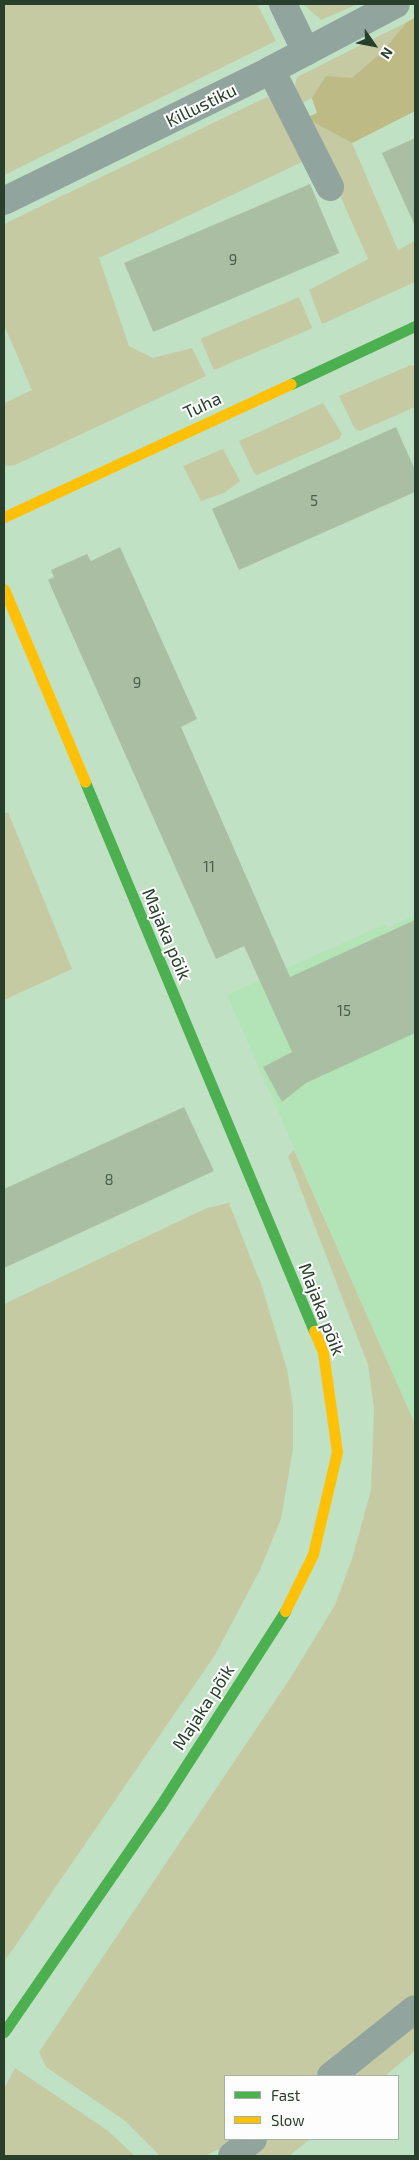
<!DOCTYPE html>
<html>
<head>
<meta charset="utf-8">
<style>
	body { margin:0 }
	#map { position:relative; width:419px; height:2160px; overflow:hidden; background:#c1e1c4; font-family:"Exo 2",sans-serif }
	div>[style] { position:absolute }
	.built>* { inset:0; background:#b2e4b8 }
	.green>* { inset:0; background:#c6caa3; transform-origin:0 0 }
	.forest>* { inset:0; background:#bdba85 }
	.building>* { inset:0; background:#aabea4; transform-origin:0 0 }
	.street>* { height:28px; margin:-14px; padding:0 14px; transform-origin:14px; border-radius:14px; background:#91a59e }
	.fast>* { height:11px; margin:-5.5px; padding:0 5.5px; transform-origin:5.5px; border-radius:5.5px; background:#4caf50 }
	.slow>* { height:11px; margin:-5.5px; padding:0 5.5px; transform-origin:5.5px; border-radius:5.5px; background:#ffc107 }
	span { translate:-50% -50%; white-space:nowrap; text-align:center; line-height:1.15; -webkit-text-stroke:4px #fdfdfd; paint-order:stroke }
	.number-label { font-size:15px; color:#485f49 }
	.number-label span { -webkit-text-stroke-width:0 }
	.street-label { font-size:18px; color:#283f2b }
	.frame { position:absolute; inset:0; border:5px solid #283f2b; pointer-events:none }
	.legend { position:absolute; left:224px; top:2075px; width:175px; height:65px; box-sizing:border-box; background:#fdfdfd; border:1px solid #a8b1a9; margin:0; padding:6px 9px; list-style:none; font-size:15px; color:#283f2b }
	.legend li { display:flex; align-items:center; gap:10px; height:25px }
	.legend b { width:25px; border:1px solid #a8b1a9 }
	.north { position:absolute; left:349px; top:20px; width:50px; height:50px; -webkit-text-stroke:4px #fdfdfd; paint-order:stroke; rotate:123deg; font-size:14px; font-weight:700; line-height:20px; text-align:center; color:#283f2b }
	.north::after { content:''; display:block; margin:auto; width:18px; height:22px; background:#283f2b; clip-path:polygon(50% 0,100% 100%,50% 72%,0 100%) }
</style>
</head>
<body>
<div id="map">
	<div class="built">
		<i style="clip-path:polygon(415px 915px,415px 1424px,227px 995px,385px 924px,388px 928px)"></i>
	</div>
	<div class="green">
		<i style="clip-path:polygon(4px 4px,257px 4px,276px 41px,4px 175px)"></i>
		<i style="clip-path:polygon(303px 4px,358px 4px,321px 20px)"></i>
		<i style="clip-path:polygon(415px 18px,415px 111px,352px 143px,398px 250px,415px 241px,415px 282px,322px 324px,309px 290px,368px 259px,306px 118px,317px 113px,312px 98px,300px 104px,295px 85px,297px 77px)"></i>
		<i style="clip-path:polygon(267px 97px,274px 101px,302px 162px,99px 258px,129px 346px,153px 358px,192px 348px,206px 376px,15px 465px,4px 466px,4px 403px,32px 390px,4px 325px,4px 224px)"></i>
		<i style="left:299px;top:297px;width:34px;height:107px;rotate:67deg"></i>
		<i style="clip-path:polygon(411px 365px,415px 366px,415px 407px,360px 431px,355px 429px,339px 396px)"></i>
		<i style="clip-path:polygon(323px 403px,342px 434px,339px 439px,257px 475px,254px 473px,239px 441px)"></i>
		<i style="clip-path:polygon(223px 449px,240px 481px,224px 493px,201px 501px,183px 466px)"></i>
		<i style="clip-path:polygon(8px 812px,72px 969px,4px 1000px,4px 814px)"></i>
		<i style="clip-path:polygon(294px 1150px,415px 1424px,415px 2051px,385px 2076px,225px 2076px,225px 2139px,310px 2139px,289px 2156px,245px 2156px,223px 2147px,205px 2156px,160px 2156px,124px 2120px,46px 2067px,39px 2052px,291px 1677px,335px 1605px,352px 1559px,371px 1490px,374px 1408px,368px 1365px,288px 1156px)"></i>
		<i style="clip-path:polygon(229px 1203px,261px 1284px,287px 1369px,293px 1406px,293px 1449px,281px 1519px,260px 1570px,215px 1655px,4px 1962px,4px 1304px,207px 1208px)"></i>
		<i style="clip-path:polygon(15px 2068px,107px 2130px,135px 2156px,4px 2156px,4px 2089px)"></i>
	</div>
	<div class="forest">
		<i style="clip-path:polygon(415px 18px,415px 111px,352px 143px,306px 118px,317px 113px,312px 98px,326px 76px,352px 78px,383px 51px,407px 22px)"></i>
	</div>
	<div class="building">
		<i style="clip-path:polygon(415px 138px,415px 226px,382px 153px)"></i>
		<i style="left:310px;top:184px;width:75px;height:202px;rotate:67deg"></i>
		<i style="clip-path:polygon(396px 427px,415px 470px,415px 492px,239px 570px,212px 509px)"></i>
		<i style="clip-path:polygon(120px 547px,197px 719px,181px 727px,290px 977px,415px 920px,415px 1033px,306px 1083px,282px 1102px,263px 1067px,292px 1052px,244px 946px,216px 959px,48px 580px,54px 577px,51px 570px,87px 554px,91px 561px)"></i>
		<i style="clip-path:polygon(184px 1107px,214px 1171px,4px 1268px,4px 1189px)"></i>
	</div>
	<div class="street">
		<i style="left:283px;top:4px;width:53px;rotate:64.4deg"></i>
		<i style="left:271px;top:70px;width:131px;rotate:63.2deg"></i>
		<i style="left:4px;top:201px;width:297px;rotate:-26.1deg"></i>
		<i style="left:271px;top:70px;width:141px;rotate:-27.8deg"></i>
		<i style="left:331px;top:2076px;width:107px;rotate:-38.6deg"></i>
		<i style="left:232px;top:2156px;width:27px;rotate:-39deg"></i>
	</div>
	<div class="fast">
		<i style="left:291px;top:384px;width:137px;rotate:-25.1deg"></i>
		<i style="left:85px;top:782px;width:595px;rotate:67.36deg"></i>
		<i style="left:4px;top:2032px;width:275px;rotate:-55.4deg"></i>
		<i style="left:160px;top:1806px;width:232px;rotate:-57.3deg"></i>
	</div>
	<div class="slow">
		<i style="left:4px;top:517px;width:316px;rotate:-24.9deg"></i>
		<i style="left:4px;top:589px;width:209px;rotate:67.2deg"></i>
		<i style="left:285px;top:1611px;width:64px;rotate:-63.8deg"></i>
		<i style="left:313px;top:1554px;width:105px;rotate:-76.8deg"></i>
		<i style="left:337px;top:1452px;width:101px;rotate:-98deg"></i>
		<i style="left:323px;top:1352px;width:23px;rotate:-113deg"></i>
	</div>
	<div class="number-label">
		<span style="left:233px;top:260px">9</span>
		<span style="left:314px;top:501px">5</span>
		<span style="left:137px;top:683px">9</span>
		<span style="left:209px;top:867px">11</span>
		<span style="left:344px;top:1011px">15</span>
		<span style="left:109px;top:1180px">8</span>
	</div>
	<div class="street-label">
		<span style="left:201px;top:105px;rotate:-26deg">Killustiku</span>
		<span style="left:202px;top:405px;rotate:-25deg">Tuha</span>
		<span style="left:167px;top:934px;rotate:67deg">Majaka põik</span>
		<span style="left:322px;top:1309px;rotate:69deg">Majaka põik</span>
		<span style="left:203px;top:1707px;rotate:-57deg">Majaka põik</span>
	</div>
	<div class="frame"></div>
	<ul class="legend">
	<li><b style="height:6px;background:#4caf50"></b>Fast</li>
	<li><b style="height:6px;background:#ffc107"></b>Slow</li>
	</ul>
	<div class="north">N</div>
</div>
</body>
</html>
